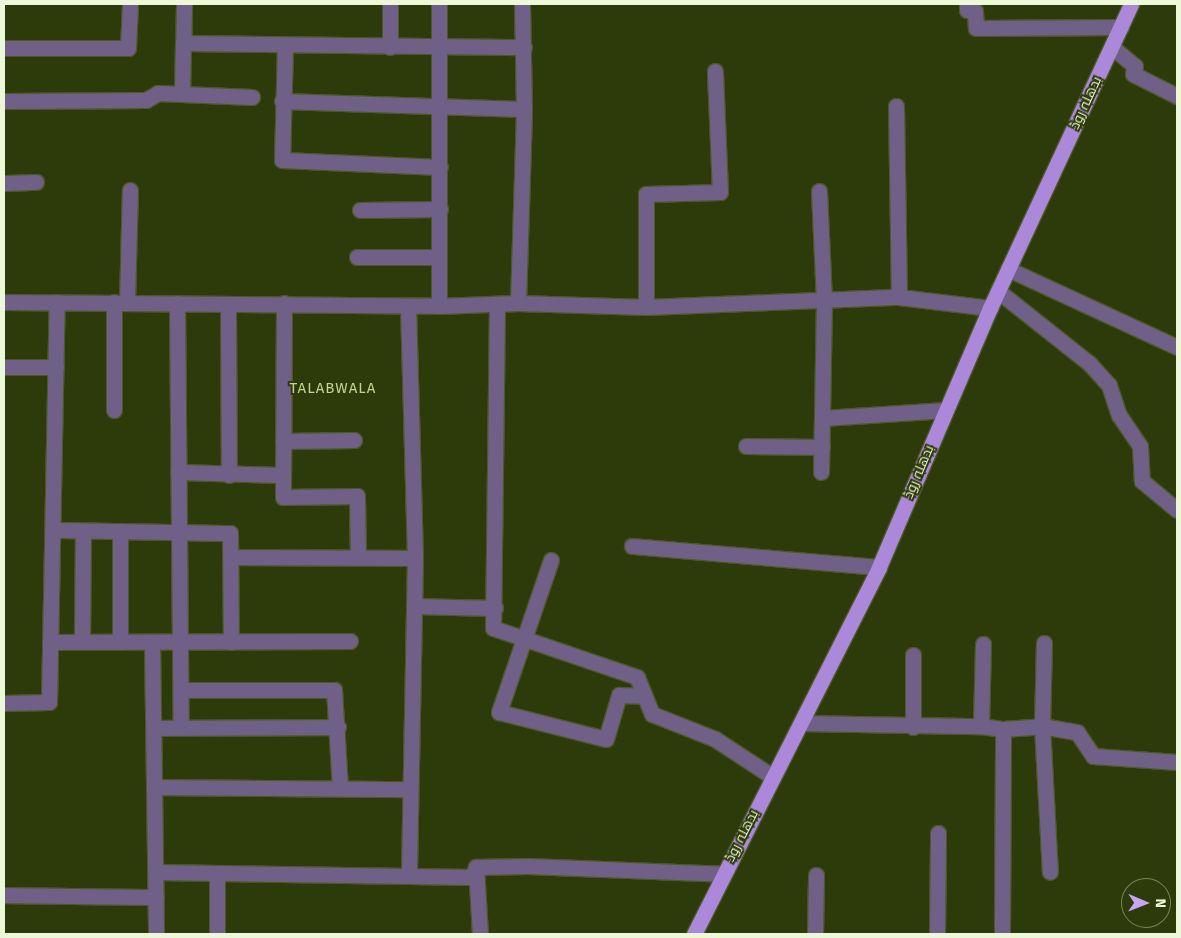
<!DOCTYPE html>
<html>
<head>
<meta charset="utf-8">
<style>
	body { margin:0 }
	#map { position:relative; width:1181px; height:938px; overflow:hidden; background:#2d3a09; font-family:"Fira Sans",Cairo,sans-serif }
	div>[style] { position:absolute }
	.roads { filter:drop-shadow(1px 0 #4c582a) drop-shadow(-1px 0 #4c582a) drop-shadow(0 1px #4c582a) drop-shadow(0 -1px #4c582a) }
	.minor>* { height:15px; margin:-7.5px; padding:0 7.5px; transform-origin:7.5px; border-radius:7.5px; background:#706088 }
	.major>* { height:15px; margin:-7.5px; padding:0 7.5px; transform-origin:7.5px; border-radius:7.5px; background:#ac88db }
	span { translate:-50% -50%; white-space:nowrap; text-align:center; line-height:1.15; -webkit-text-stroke:4px #2d3a09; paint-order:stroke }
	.street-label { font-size:14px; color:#ecf8d7 }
	.neighbourhood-label { font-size:15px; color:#bfd593; letter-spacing:1px }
	.frame { position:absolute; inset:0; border:5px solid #ecf8d7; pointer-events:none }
	.north { position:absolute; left:1121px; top:878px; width:50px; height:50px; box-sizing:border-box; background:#2d3a09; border:1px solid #79865b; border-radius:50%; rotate:91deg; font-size:14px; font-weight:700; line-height:20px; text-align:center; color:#ecf8d7 }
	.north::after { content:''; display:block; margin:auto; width:18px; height:22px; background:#c5a6f0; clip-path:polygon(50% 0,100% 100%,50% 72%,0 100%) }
</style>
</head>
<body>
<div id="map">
	<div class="roads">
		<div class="minor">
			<i style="left:184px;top:4px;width:39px;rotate:91deg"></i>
			<i style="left:183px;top:43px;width:341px;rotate:0.7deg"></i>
			<i style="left:967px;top:4px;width:6px;rotate:90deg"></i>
			<i style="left:967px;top:10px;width:8px;rotate:7deg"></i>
			<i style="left:975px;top:11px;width:17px;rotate:87deg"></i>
			<i style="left:976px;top:28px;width:145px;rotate:-0.4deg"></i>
			<i style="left:285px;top:46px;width:114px;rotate:91.5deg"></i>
			<i style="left:282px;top:160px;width:158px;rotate:2.5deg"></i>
			<i style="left:390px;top:47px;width:43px;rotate:-90deg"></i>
			<i style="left:1112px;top:47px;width:30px;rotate:40deg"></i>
			<i style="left:1135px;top:66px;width:8px;rotate:104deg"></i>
			<i style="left:1133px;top:74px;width:49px;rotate:26.6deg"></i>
			<i style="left:4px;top:48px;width:124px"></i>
			<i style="left:128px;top:48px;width:44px;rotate:-87.4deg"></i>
			<i style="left:182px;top:94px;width:51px;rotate:-88.9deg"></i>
			<i style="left:4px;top:101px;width:142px;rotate:-0.4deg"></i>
			<i style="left:146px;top:100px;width:14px;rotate:-30deg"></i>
			<i style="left:158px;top:93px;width:94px;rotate:2.4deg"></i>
			<i style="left:282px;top:101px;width:242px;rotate:1.9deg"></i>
			<i style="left:896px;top:106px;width:191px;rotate:89.1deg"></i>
			<i style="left:4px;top:183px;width:32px;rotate:-2deg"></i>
			<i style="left:819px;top:191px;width:110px;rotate:87.4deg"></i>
			<i style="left:824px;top:301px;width:171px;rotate:91deg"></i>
			<i style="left:360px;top:210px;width:80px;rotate:-0.7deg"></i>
			<i style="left:357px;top:257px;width:82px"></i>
			<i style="left:1008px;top:269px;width:186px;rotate:24.8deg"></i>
			<i style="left:998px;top:291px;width:116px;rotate:38.4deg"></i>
			<i style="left:1089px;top:363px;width:30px;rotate:48deg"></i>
			<i style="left:1109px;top:385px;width:32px;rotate:72deg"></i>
			<i style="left:1119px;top:415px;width:37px;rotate:56deg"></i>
			<i style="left:1140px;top:446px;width:35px;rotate:87deg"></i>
			<i style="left:1142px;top:481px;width:45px;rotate:39.6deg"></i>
			<i style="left:4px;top:302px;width:435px;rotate:0.5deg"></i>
			<i style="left:439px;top:306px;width:79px;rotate:-2.2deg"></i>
			<i style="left:518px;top:303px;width:128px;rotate:1.8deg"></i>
			<i style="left:646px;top:307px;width:253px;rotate:-2.3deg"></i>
			<i style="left:899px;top:297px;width:92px;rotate:6.9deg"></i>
			<i style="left:127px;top:302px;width:112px;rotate:-88.5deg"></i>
			<i style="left:177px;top:303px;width:424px;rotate:89.5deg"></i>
			<i style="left:284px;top:303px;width:194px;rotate:90.3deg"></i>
			<i style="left:283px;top:497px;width:74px;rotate:-0.8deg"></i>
			<i style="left:357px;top:496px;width:61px;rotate:89.1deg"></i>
			<i style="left:518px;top:303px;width:194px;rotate:-88.2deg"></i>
			<i style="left:524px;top:109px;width:105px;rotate:-91.1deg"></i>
			<i style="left:228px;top:304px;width:171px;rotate:89.7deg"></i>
			<i style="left:497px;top:305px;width:323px;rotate:90.7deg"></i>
			<i style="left:493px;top:628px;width:152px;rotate:18.8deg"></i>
			<i style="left:637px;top:677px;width:40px;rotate:68deg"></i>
			<i style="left:652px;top:714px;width:68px;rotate:21.6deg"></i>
			<i style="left:715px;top:739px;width:69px;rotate:33.2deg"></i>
			<i style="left:408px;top:306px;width:252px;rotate:88.4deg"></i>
			<i style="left:415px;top:558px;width:316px;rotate:91.1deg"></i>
			<i style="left:439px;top:306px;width:302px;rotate:-90deg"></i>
			<i style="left:646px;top:307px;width:113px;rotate:-90deg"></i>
			<i style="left:646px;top:194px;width:74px;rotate:-1.5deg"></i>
			<i style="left:720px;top:192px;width:121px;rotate:-92.4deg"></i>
			<i style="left:4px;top:367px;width:52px"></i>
			<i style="left:114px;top:410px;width:108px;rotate:-90deg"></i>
			<i style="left:823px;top:418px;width:123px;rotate:-3.7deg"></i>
			<i style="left:283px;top:441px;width:71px;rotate:-0.8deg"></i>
			<i style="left:746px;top:446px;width:76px;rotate:0.8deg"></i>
			<i style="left:178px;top:472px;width:104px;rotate:1.7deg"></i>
			<i style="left:53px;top:530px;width:177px;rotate:1deg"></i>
			<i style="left:230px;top:533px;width:109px;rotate:89.5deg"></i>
			<i style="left:120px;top:531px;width:111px;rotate:90deg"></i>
			<i style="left:632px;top:546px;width:248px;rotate:4.9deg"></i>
			<i style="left:231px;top:557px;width:184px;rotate:0.3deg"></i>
			<i style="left:551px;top:560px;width:161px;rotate:108.9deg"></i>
			<i style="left:499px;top:712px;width:110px;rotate:14.2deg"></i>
			<i style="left:606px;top:739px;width:46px;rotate:-73.5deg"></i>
			<i style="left:619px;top:695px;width:23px;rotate:2deg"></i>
			<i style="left:414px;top:606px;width:81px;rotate:1.4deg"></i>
			<i style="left:50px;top:642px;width:300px;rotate:-0.2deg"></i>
			<i style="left:82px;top:642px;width:111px;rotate:-89.5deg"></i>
			<i style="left:152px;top:642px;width:292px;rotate:89.2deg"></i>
			<i style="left:1044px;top:643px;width:83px;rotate:91.4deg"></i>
			<i style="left:1042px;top:726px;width:146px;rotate:86.9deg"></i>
			<i style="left:913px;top:655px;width:72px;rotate:90deg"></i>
			<i style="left:181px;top:690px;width:153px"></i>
			<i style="left:334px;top:690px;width:98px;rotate:86.5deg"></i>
			<i style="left:4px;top:703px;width:45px;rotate:-1.3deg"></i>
			<i style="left:49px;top:702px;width:400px;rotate:-88.9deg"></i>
			<i style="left:801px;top:723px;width:180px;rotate:1deg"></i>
			<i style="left:981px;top:726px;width:22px;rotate:8deg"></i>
			<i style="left:1003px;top:729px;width:39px;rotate:-4deg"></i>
			<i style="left:1042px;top:726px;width:36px;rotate:10deg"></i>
			<i style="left:1077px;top:732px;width:29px;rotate:56deg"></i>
			<i style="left:1093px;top:756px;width:84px;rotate:4.1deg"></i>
			<i style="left:981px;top:726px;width:82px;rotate:-88.6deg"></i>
			<i style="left:154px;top:728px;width:184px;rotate:-0.3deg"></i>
			<i style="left:155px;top:787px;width:253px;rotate:0.5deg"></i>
			<i style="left:476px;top:867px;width:67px;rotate:86.6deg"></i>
			<i style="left:156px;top:872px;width:316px;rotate:0.9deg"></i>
			<i style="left:472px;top:877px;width:11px;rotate:-68deg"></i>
			<i style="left:476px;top:867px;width:52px;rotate:-1.1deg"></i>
			<i style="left:528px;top:866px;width:195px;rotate:2.3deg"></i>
			<i style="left:4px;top:895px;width:152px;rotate:0.8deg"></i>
			<i style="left:217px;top:934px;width:61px;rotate:-90deg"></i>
			<i style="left:815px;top:934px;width:59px;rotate:-89deg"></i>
			<i style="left:937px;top:934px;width:101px;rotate:-89.4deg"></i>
			<i style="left:1002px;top:934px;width:205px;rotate:-89.7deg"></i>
		</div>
		<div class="major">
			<i style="left:694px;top:934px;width:411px;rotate:-63.2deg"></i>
			<i style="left:879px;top:567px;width:282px;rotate:-66.8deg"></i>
			<i style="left:990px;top:308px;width:335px;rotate:-65.1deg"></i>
		</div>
	</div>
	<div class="street-label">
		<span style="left:1086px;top:103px;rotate:-65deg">بدھلہ روڈ</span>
		<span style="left:919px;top:472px;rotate:-67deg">بدھلہ روڈ</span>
		<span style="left:742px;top:836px;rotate:-63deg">بدھلہ روڈ</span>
	</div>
	<div class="neighbourhood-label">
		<span style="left:333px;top:389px">TALABWALA</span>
	</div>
	<div class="frame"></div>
	<div class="north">N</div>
</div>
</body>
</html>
